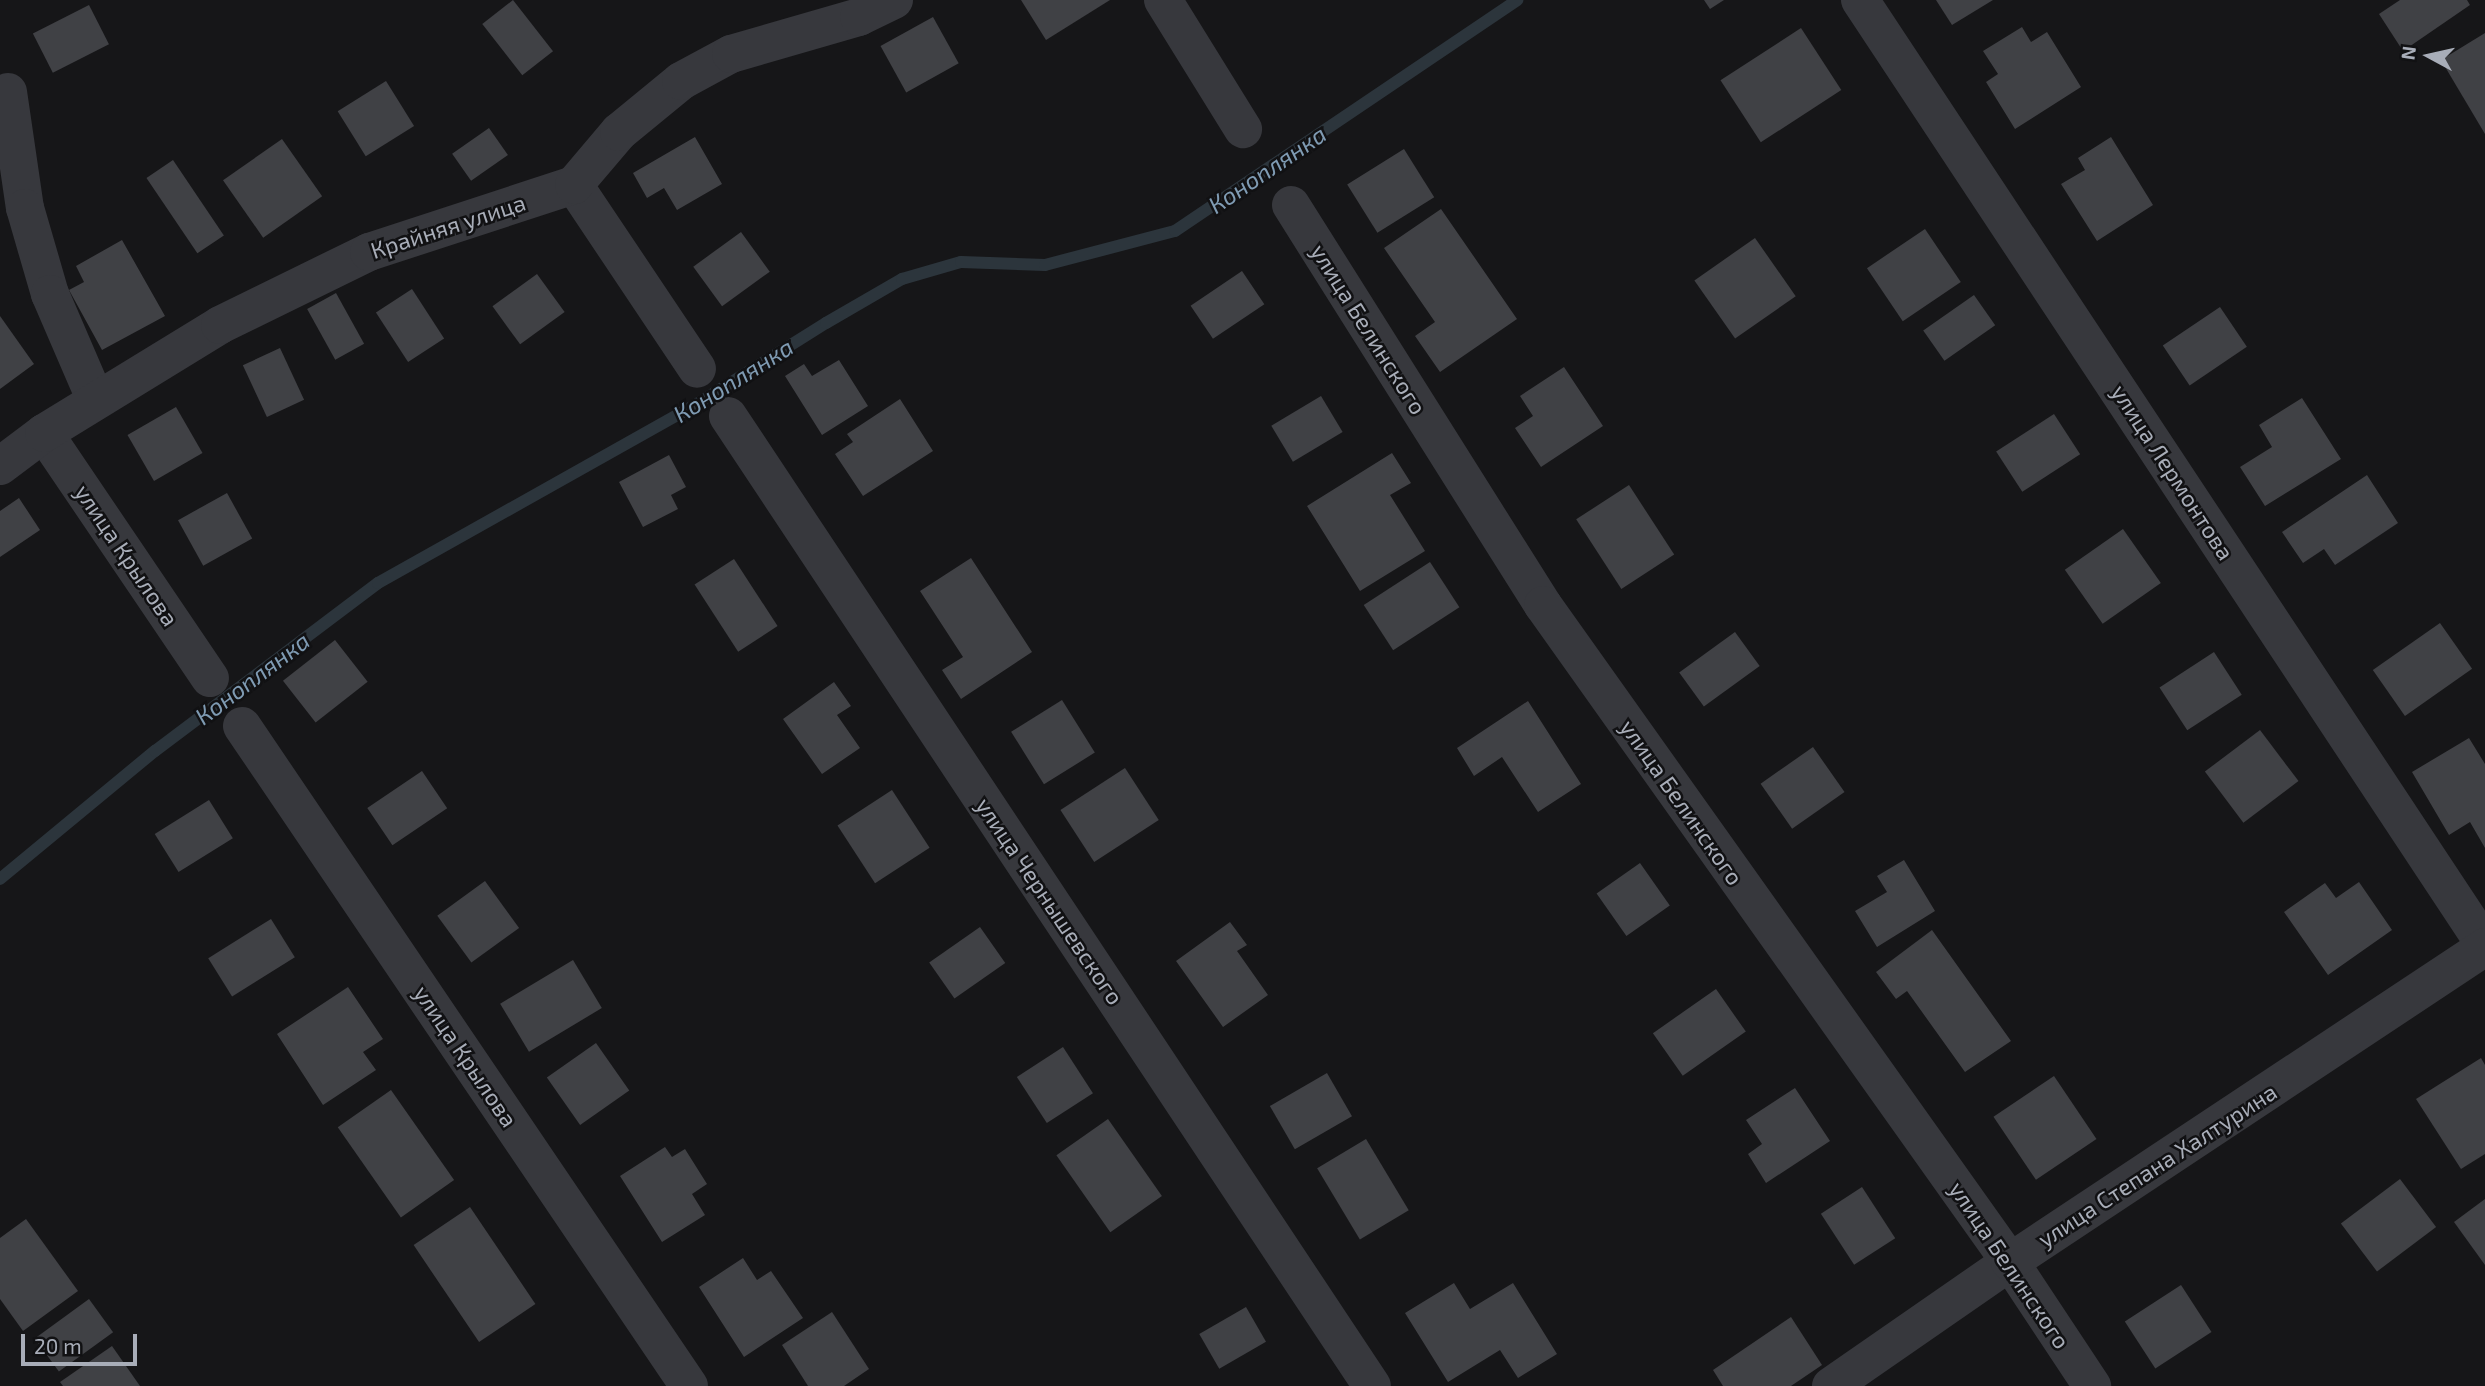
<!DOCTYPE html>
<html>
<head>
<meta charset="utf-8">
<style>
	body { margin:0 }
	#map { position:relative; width:2485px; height:1386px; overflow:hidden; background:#161618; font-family:"Exo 2",sans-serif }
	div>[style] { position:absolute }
	.stream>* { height:12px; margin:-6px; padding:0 6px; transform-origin:6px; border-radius:6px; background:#2c353c }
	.building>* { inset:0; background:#404145; transform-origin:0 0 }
	.minor>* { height:38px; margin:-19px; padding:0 19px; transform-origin:19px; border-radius:19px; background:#37383d }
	span { translate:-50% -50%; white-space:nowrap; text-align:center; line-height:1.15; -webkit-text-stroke:5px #111113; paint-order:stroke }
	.street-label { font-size:23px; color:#a8adb8 }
	.water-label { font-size:24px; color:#7f9bb3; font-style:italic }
	.north { position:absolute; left:2394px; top:21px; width:70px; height:70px; -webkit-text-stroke:5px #111113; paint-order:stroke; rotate:278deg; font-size:19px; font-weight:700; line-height:28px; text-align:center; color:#a8adb8 }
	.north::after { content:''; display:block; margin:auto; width:24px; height:32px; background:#a8adb8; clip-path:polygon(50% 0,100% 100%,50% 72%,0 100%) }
	.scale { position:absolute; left:21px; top:1334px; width:116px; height:32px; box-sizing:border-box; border:4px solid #a8adb8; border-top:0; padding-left:9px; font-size:21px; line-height:24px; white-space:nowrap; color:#a8adb8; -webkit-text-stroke:5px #111113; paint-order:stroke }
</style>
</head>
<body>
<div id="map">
	<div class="stream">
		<i style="left:0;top:879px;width:201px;rotate:-39.6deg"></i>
		<i style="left:155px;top:751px;width:279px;rotate:-37deg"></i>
		<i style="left:378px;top:583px;width:360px;rotate:-29.3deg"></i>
		<i style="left:692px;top:407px;width:158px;rotate:-32.1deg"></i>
		<i style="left:826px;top:323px;width:88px;rotate:-30.1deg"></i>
		<i style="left:902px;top:279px;width:61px;rotate:-16.1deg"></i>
		<i style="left:961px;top:262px;width:84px;rotate:2deg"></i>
		<i style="left:1045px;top:265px;width:134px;rotate:-14.7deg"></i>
		<i style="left:1175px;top:231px;width:413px;rotate:-34deg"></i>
	</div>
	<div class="building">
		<i style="left:513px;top:0;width:65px;height:39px;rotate:52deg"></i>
		<i style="clip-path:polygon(1021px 0,1110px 0,1046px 40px)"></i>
		<i style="clip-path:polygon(1704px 0,1724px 0,1710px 9px)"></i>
		<i style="clip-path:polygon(1936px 0,1993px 0,1952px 25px)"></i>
		<i style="clip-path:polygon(2400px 0,2467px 0,2470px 5px,2403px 51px,2379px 14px)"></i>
		<i style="left:89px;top:5px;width:44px;height:63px;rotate:63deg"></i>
		<i style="left:933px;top:17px;width:53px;height:60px;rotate:61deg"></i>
		<i style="clip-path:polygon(2022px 27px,2031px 42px,2047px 32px,2081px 87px,2015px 129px,1986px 82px,1998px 74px,1983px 51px)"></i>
		<i style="left:1801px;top:28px;width:74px;height:96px;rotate:57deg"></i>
		<i style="clip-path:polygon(2485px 33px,2485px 134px,2441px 60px)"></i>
		<i style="left:386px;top:81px;width:53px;height:57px;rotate:58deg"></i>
		<i style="left:489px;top:128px;width:33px;height:45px;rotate:55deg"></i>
		<i style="clip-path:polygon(695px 137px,722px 184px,677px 210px,664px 188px,647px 198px,633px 173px)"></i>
		<i style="clip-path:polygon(2111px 137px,2153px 205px,2097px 241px,2061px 184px,2085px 170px,2078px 158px)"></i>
		<i style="left:282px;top:139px;width:70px;height:72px;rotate:55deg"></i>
		<i style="left:1404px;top:149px;width:57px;height:67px;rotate:58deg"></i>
		<i style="left:173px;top:160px;width:91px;height:32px;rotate:56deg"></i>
		<i style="clip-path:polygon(1441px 209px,1517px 319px,1440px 372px,1415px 336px,1435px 322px,1384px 248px)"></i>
		<i style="left:1925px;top:229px;width:64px;height:70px;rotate:56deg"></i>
		<i style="left:741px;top:232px;width:49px;height:59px;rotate:54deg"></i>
		<i style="left:1755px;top:238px;width:71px;height:74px;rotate:55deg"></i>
		<i style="clip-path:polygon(122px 240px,165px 316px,102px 350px,69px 290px,84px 282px,76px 266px)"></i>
		<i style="left:1242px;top:271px;width:40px;height:62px;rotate:56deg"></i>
		<i style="left:537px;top:274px;width:47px;height:55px;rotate:54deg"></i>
		<i style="left:412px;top:289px;width:59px;height:43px;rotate:57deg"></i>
		<i style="left:336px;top:293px;width:58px;height:33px;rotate:61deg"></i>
		<i style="left:1974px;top:295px;width:37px;height:62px;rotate:55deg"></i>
		<i style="left:2220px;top:307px;width:48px;height:69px;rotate:56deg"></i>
		<i style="clip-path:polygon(0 316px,34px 364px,0 389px)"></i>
		<i style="left:280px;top:348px;width:57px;height:41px;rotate:65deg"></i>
		<i style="clip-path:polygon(839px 360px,868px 406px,822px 435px,785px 376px,804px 364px,812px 376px)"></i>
		<i style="clip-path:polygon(1564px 367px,1603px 426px,1541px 467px,1515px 428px,1533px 416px,1520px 396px)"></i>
		<i style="left:1321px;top:396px;width:42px;height:58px;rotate:59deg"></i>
		<i style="clip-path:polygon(2302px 398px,2341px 459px,2265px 506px,2240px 467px,2272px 447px,2259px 425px)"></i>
		<i style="clip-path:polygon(900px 399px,933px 451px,863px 496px,835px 454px,853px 442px,847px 434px)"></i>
		<i style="left:176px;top:407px;width:53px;height:56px;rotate:60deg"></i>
		<i style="left:2054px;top:414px;width:48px;height:69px;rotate:57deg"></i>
		<i style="clip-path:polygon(1392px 453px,1411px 483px,1390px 495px,1425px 551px,1360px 591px,1307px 506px)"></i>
		<i style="clip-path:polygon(669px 455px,686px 487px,671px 495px,678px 509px,643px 527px,619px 482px)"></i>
		<i style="clip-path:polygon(2367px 475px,2398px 523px,2335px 565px,2324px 549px,2303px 563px,2282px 532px)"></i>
		<i style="left:1629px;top:485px;width:83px;height:63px;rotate:57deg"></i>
		<i style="left:227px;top:493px;width:52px;height:56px;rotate:61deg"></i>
		<i style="clip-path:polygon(19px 498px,40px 530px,0 557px,0 511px)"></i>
		<i style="left:2123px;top:529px;width:66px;height:71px;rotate:55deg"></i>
		<i style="clip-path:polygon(971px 558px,1032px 652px,961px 699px,942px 670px,963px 657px,920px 591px)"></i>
		<i style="left:734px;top:559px;width:80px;height:47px;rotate:57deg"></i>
		<i style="left:1430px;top:562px;width:54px;height:79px;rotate:57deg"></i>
		<i style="left:2440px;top:623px;width:56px;height:82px;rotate:55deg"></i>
		<i style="left:1735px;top:632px;width:42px;height:69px;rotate:54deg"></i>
		<i style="left:335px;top:640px;width:53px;height:66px;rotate:52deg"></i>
		<i style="left:2214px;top:652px;width:51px;height:65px;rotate:57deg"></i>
		<i style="clip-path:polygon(834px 682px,851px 706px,837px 715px,860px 748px,822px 774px,783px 719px)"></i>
		<i style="left:1062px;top:700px;width:62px;height:60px;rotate:58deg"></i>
		<i style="clip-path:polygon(1528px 701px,1581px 784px,1538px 812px,1502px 757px,1474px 776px,1457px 748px)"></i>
		<i style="left:2260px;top:730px;width:64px;height:69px;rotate:53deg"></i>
		<i style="clip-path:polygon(2469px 738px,2485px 764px,2485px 848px,2470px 822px,2449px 835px,2412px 772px)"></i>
		<i style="left:1813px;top:747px;width:55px;height:64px;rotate:55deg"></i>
		<i style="left:1125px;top:768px;width:62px;height:77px;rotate:57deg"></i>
		<i style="left:422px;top:771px;width:45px;height:66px;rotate:56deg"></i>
		<i style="left:892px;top:790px;width:69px;height:65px;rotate:57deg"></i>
		<i style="left:209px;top:800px;width:45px;height:64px;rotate:58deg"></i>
		<i style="clip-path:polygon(1904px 860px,1935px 911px,1877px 947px,1855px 911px,1887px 892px,1877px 876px)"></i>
		<i style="left:1640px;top:863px;width:52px;height:53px;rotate:55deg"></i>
		<i style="left:485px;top:881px;width:58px;height:59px;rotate:54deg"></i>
		<i style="clip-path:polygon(2359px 882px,2392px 930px,2328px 975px,2284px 912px,2325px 883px,2336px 898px)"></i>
		<i style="left:271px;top:919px;width:45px;height:74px;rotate:58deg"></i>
		<i style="clip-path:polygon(1230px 922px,1247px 945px,1237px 951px,1268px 995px,1223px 1027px,1176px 961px)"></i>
		<i style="left:980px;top:927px;width:44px;height:62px;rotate:55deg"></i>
		<i style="clip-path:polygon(1932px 930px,2011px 1041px,1965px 1072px,1907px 991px,1896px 999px,1876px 972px)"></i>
		<i style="left:573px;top:960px;width:56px;height:85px;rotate:59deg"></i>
		<i style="clip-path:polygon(348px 987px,383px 1039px,363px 1052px,376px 1070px,323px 1105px,277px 1034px)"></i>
		<i style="left:1716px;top:989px;width:52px;height:77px;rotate:55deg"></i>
		<i style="left:596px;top:1043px;width:58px;height:60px;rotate:55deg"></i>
		<i style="left:1063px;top:1047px;width:55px;height:55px;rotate:57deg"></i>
		<i style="clip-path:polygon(2481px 1058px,2485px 1065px,2485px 1154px,2461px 1169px,2416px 1099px)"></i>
		<i style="left:1327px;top:1073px;width:50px;height:66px;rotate:60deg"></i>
		<i style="left:2054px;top:1076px;width:76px;height:73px;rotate:56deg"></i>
		<i style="clip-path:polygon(1795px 1088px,1830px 1141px,1766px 1183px,1748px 1154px,1762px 1144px,1746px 1120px)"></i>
		<i style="left:391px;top:1090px;width:110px;height:65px;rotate:55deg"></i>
		<i style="left:1108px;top:1119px;width:94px;height:63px;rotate:55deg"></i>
		<i style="left:1366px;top:1139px;width:83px;height:57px;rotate:59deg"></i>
		<i style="clip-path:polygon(665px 1147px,672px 1157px,685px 1149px,707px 1184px,692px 1194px,705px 1215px,662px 1242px,620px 1176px)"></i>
		<i style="left:2400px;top:1179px;width:60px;height:74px;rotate:53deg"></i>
		<i style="left:1862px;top:1187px;width:61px;height:49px;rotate:57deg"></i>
		<i style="clip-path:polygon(2485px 1199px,2485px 1265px,2454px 1222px)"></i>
		<i style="left:470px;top:1207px;width:117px;height:68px;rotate:56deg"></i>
		<i style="clip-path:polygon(26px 1219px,78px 1291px,23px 1331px,0 1299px,0 1238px)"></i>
		<i style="clip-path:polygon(743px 1258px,757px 1280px,771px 1271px,803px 1318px,744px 1357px,699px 1287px)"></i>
		<i style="clip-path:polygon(1454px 1283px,1470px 1309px,1513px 1283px,1557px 1354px,1518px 1378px,1500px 1350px,1448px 1382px,1405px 1313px)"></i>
		<i style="left:2181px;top:1285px;width:56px;height:67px;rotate:57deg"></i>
		<i style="left:89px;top:1299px;width:41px;height:67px;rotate:54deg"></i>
		<i style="left:1246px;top:1307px;width:40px;height:54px;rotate:60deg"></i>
		<i style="clip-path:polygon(832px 1312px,869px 1369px,844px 1386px,808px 1386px,782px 1345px)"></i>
		<i style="clip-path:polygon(1791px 1317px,1822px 1365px,1791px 1386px,1723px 1386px,1713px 1370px)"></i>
		<i style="clip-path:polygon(112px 1346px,140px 1386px,63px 1386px,60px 1382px)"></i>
	</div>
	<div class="minor">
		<i style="left:1163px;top:0;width:152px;rotate:58.2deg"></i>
		<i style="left:1860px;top:0;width:1133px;rotate:56.52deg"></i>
		<i style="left:8px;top:92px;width:117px;rotate:81.7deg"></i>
		<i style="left:25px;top:208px;width:90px;rotate:73.8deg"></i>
		<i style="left:50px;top:294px;width:116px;rotate:66.7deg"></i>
		<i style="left:574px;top:185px;width:221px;rotate:56.2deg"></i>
		<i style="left:1291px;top:205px;width:473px;rotate:57.8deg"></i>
		<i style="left:1543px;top:605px;width:806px;rotate:54.59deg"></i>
		<i style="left:2010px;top:1262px;width:149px;rotate:56.5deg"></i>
		<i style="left:728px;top:416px;width:1164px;rotate:56.42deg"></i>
		<i style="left:44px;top:433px;width:296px;rotate:55.9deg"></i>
		<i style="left:0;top:466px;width:55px;rotate:-36.9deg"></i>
		<i style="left:44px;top:433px;width:206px;rotate:-31.5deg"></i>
		<i style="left:220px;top:325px;width:166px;rotate:-26.1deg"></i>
		<i style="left:369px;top:252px;width:216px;rotate:-18.1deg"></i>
		<i style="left:574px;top:185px;width:70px;rotate:-49.7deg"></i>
		<i style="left:619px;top:132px;width:80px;rotate:-39.4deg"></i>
		<i style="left:681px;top:81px;width:57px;rotate:-28.4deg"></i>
		<i style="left:731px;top:54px;width:133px;rotate:-16.1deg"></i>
		<i style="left:859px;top:17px;width:39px;rotate:-26deg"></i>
		<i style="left:242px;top:726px;width:797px;rotate:55.89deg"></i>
		<i style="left:1831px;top:1386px;width:218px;rotate:-34.7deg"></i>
		<i style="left:2010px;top:1262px;width:570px;rotate:-33.55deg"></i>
	</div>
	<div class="street-label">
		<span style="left:448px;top:226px;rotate:-18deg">Крайняя улица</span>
		<span style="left:1369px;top:329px;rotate:58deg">улица Белинского</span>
		<span style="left:2173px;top:472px;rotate:57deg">улица Лермонтова</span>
		<span style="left:127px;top:555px;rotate:56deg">улица Крылова</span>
		<span style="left:1682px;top:802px;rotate:55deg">улица Белинского</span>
		<span style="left:1050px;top:901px;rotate:56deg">улица Чернышевского</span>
		<span style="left:466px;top:1056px;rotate:56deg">улица Крылова</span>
		<span style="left:2157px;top:1165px;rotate:-33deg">улица Степана Халтурина</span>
		<span style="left:2010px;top:1265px;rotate:56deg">улица Белинского</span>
	</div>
	<div class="water-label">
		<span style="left:1267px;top:169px;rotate:-34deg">Коноплянка</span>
		<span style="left:733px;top:380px;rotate:-32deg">Коноплянка</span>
		<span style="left:252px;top:678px;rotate:-37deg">Коноплянка</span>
	</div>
	<div class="north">N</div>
	<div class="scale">20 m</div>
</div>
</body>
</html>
